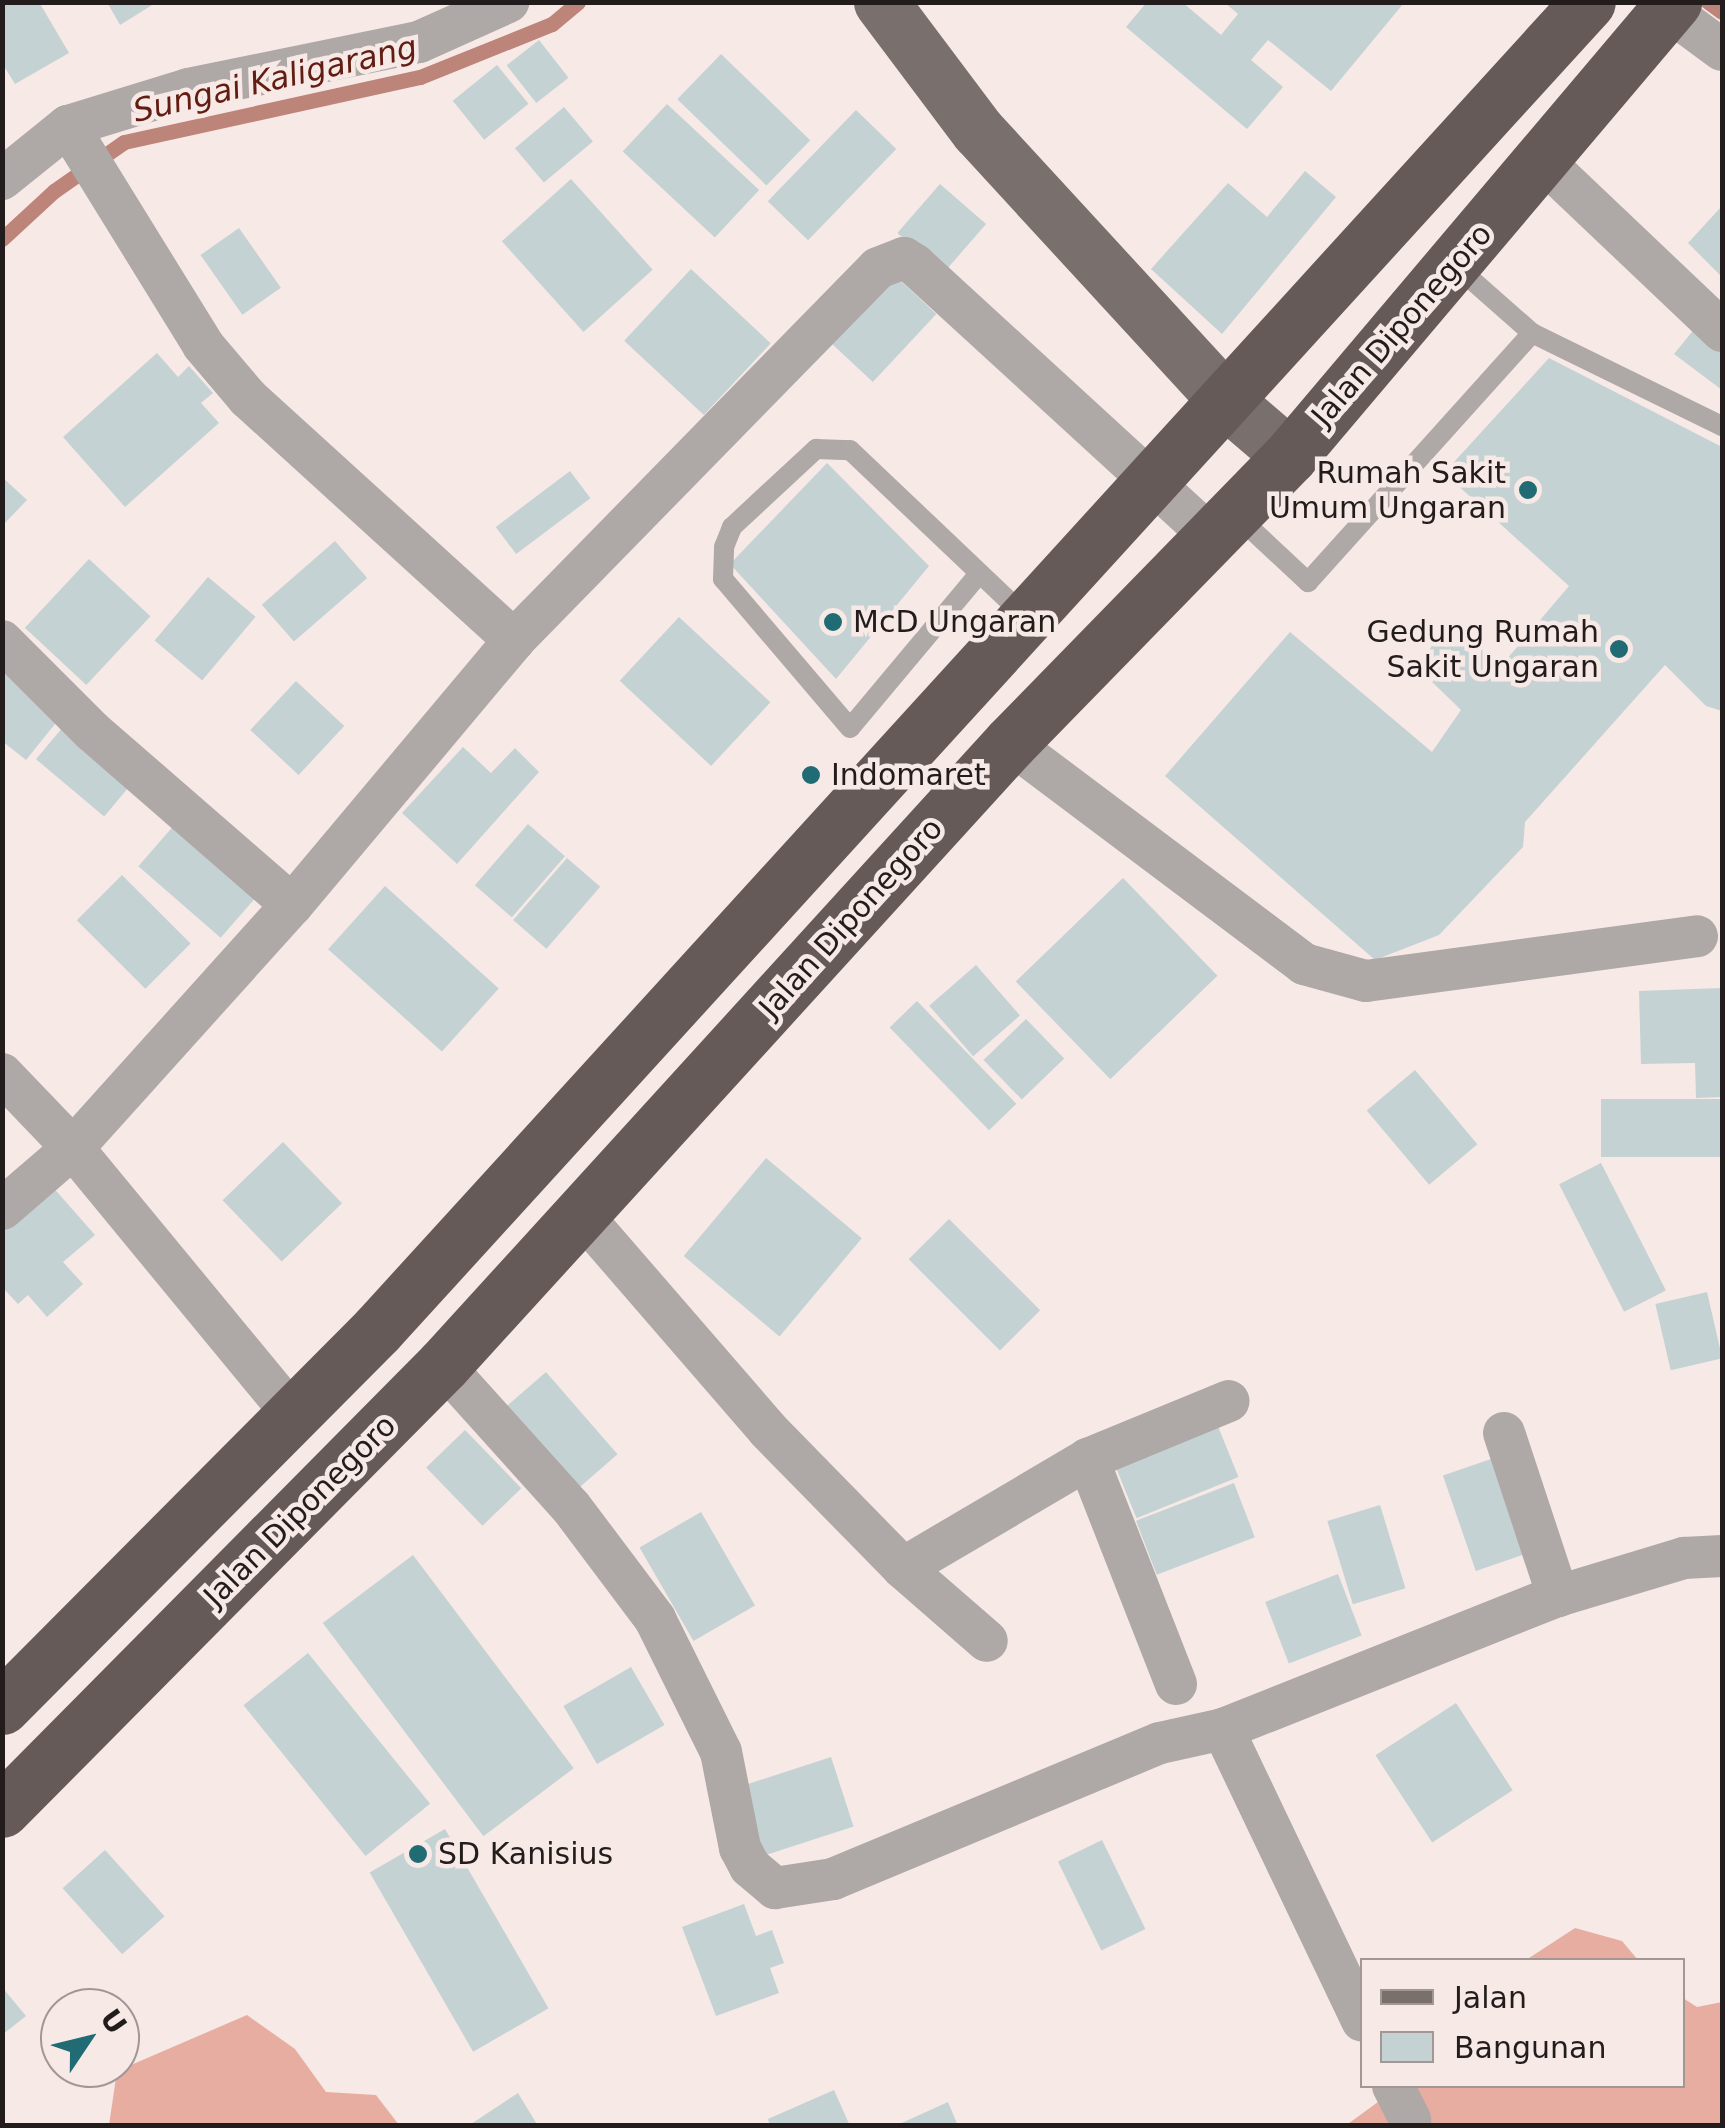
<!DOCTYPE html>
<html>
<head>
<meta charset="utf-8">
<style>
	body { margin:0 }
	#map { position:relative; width:1725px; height:2128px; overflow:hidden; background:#f7e9e6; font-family:"DejaVu Sans",sans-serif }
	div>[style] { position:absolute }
	.forest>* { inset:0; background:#e8ada1 }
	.stream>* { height:15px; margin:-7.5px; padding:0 7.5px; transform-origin:7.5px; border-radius:7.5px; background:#bd857a }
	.building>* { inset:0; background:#c4d2d4; transform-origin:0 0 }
	.lane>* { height:20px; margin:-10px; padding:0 10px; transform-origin:10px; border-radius:10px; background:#aea8a6 }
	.street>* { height:42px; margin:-21px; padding:0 21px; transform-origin:21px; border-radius:21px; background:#aea8a6 }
	.primary>* { height:55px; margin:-27.5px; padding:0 27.5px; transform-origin:27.5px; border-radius:27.5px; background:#796f6c }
	.highway>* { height:55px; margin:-27.5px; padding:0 27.5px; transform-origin:27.5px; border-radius:27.5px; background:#665a58 }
	.dots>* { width:28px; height:28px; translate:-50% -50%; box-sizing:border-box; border:5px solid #f7e9e6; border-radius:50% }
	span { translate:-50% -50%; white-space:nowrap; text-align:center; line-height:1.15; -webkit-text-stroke:9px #f7e9e6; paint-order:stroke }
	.street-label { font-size:30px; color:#221d1c }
	.poi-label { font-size:30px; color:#221d1c }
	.right { translate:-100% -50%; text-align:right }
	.left { translate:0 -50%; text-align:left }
	.water-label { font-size:32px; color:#621d12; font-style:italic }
	.frame { position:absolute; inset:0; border:5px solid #221d1c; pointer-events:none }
	.legend { position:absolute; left:1360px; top:1958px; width:325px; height:130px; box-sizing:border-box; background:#f7e9e6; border:2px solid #a29795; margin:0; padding:12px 18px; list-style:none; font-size:30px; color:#221d1c }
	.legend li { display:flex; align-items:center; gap:20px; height:50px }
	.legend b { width:50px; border:2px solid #a29795 }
	.north { position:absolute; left:40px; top:1988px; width:100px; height:100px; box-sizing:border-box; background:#f7e9e6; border:2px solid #a29795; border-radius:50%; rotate:55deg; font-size:28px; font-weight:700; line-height:40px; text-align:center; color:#221d1c }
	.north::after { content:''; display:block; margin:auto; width:35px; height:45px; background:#216c74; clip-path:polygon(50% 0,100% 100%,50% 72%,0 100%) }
</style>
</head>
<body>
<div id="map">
	<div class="forest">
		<i style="clip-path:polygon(1575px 1928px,1622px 1941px,1638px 1960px,1526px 1960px)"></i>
		<i style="clip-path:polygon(1683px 1998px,1697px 2007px,1722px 2002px,1722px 2125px,1345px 2126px,1400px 2086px,1682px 2086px)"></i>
		<i style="clip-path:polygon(247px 2015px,295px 2049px,326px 2092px,376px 2095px,399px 2125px,109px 2125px,117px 2071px)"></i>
	</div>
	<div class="stream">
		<i style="left:1708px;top:2px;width:17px;rotate:36deg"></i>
		<i style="left:2px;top:239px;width:71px;rotate:-42.7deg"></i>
		<i style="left:54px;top:191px;width:85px;rotate:-35deg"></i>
		<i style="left:124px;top:142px;width:303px;rotate:-12.4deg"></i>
		<i style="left:420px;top:77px;width:142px;rotate:-21.9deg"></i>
		<i style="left:552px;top:24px;width:34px;rotate:-40deg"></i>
	</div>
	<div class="building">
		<i style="clip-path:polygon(2px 2px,39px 2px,69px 53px,15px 84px,2px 63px)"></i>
		<i style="clip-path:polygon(107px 2px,157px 2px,120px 25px)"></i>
		<i style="clip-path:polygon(1147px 2px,1182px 2px,1221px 35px,1238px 14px,1224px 2px,1403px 4px,1331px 91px,1268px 40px,1251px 60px,1283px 87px,1247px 129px,1126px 27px)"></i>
		<i style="left:539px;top:40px;width:48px;height:41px;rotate:52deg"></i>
		<i style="left:721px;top:54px;width:124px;height:63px;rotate:44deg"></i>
		<i style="left:497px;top:65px;width:50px;height:57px;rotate:51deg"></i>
		<i style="left:667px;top:104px;width:126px;height:65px;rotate:43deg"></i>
		<i style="left:564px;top:107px;width:45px;height:64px;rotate:50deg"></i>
		<i style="left:856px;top:110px;width:56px;height:127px;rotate:44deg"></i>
		<i style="clip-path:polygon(1305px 171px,1336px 197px,1222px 334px,1151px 269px,1228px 183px,1267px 217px)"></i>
		<i style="left:571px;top:179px;width:122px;height:93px;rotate:48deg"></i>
		<i style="left:940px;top:184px;width:61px;height:65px;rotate:41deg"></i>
		<i style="clip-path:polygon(1722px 206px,1722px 277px,1688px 243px)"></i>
		<i style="left:239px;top:228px;width:73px;height:47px;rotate:55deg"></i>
		<i style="left:691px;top:269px;width:109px;height:98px;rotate:43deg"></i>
		<i style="left:888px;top:269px;width:66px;height:93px;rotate:43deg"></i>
		<i style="clip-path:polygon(1704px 317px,1722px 334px,1722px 390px,1674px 354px)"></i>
		<i style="clip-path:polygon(157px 353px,178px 377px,189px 366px,213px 393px,201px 403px,219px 423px,125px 507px,63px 437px)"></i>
		<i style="clip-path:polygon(1549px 358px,1722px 447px,1722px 711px,1706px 706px,1665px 665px,1525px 822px,1523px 847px,1439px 935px,1375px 960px,1165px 776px,1290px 632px,1432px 752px,1461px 710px,1428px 678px,1423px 662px,1437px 636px,1462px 633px,1501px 666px,1569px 586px,1444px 473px)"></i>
		<i style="clip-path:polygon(827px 463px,929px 566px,836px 679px,730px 564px)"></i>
		<i style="left:570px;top:471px;width:34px;height:93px;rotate:53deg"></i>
		<i style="clip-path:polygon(2px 477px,27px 500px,2px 526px)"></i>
		<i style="left:335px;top:541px;width:49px;height:97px;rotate:49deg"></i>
		<i style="left:89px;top:559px;width:84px;height:94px;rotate:43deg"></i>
		<i style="left:208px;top:577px;width:62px;height:83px;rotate:40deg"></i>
		<i style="left:679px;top:617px;width:125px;height:87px;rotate:43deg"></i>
		<i style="clip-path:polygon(2px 667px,63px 714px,26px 760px,2px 741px)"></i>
		<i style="left:296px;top:681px;width:66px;height:67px;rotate:43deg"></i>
		<i style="left:63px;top:727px;width:89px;height:42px;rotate:40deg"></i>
		<i style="clip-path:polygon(463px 747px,491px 773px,515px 748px,539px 772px,457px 864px,402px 813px)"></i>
		<i style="left:183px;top:815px;width:109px;height:68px;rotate:41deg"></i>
		<i style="left:528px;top:824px;width:49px;height:81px;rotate:41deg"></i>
		<i style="left:567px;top:858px;width:44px;height:82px;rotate:41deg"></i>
		<i style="left:122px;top:875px;width:97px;height:64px;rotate:45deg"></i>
		<i style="left:1123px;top:878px;width:136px;height:149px;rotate:46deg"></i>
		<i style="left:385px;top:886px;width:153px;height:85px;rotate:42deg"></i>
		<i style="left:976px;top:965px;width:67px;height:62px;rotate:49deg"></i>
		<i style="clip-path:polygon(1722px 988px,1722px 1097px,1696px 1098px,1695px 1063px,1641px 1064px,1639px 991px)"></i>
		<i style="left:917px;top:1001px;width:143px;height:38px;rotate:46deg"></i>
		<i style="left:1026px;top:1019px;width:55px;height:59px;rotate:46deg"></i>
		<i style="left:1415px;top:1070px;width:97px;height:63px;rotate:50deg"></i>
		<i style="left:1722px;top:1099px;width:58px;height:121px;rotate:90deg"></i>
		<i style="left:283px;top:1142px;width:85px;height:84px;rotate:46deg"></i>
		<i style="left:766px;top:1158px;width:125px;height:128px;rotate:40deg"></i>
		<i style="left:1601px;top:1163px;width:143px;height:47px;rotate:63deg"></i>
		<i style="clip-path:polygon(43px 1176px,95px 1235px,63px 1262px,83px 1284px,47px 1317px,28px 1295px,18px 1304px,2px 1287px,2px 1213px)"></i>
		<i style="left:949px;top:1219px;width:129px;height:57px;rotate:45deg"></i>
		<i style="left:1707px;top:1292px;width:68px;height:53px;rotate:77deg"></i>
		<i style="left:546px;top:1372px;width:109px;height:67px;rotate:49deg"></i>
		<i style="left:1213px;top:1414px;width:68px;height:110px;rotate:68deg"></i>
		<i style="left:465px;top:1430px;width:81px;height:54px;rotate:46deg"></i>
		<i style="left:1494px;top:1458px;width:101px;height:54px;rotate:71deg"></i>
		<i style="left:1234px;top:1483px;width:58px;height:105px;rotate:69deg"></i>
		<i style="left:1380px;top:1505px;width:87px;height:55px;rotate:73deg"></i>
		<i style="left:701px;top:1512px;width:108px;height:71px;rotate:60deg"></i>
		<i style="left:413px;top:1555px;width:267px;height:113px;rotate:53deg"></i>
		<i style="left:1338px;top:1574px;width:66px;height:78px;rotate:69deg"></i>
		<i style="left:308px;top:1653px;width:194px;height:83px;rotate:51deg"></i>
		<i style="left:631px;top:1667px;width:67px;height:78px;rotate:60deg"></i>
		<i style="left:1456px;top:1703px;width:104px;height:96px;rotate:57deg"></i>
		<i style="left:831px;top:1757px;width:73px;height:104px;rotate:72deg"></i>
		<i style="left:445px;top:1829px;width:207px;height:87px;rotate:60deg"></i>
		<i style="left:1102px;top:1840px;width:99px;height:49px;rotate:64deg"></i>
		<i style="left:105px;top:1850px;width:89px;height:57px;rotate:48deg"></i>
		<i style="clip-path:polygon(744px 1904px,756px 1936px,772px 1930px,784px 1963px,770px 1968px,779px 1993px,716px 2016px,682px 1927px)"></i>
		<i style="clip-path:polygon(2px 1987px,26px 2016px,2px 2035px)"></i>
		<i style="clip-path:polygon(834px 2090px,850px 2126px,770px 2126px,768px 2119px)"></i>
		<i style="clip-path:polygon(518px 2093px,538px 2126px,468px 2126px)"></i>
		<i style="clip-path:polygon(948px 2102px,958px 2126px,895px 2126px)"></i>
	</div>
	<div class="lane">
		<i style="left:1532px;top:333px;width:212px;rotate:26.1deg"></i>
		<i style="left:1235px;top:514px;width:100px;rotate:43deg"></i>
		<i style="left:1308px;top:582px;width:335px;rotate:-48deg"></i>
		<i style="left:1532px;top:333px;width:101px;rotate:-138.6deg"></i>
		<i style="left:978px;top:575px;width:199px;rotate:129.9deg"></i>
		<i style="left:850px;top:728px;width:196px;rotate:-130.4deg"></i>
		<i style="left:723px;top:579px;width:32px;rotate:-88deg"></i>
		<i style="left:724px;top:547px;width:22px;rotate:-68deg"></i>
		<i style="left:732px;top:527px;width:115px;rotate:-42.9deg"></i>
		<i style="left:816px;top:449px;width:34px;rotate:2deg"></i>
		<i style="left:850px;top:450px;width:240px;rotate:43.5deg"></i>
	</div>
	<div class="street">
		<i style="left:1668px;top:10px;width:67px;rotate:36.5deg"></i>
		<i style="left:68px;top:126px;width:257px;rotate:58.3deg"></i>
		<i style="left:203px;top:345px;width:70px;rotate:49.7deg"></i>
		<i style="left:248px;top:398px;width:360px;rotate:42.3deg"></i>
		<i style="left:1543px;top:161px;width:247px;rotate:43.5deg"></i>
		<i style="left:2px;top:179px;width:85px;rotate:-38.8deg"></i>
		<i style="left:68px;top:126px;width:126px;rotate:-17.1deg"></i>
		<i style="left:188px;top:89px;width:236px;rotate:-11.5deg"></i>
		<i style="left:419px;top:42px;width:98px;rotate:-24.2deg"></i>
		<i style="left:2px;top:641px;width:127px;rotate:45deg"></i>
		<i style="left:92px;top:731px;width:265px;rotate:41deg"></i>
		<i style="left:1010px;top:743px;width:368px;rotate:36.9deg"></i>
		<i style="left:1304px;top:964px;width:64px;rotate:15.3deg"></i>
		<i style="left:1366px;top:981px;width:334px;rotate:-7.7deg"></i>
		<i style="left:2px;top:1074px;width:103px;rotate:46.2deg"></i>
		<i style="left:73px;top:1148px;width:346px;rotate:50.5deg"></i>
		<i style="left:2px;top:1209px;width:94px;rotate:-40.7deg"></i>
		<i style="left:73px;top:1148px;width:327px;rotate:-48deg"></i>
		<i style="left:292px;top:905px;width:346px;rotate:-50deg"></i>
		<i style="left:514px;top:640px;width:520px;rotate:-45.62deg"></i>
		<i style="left:878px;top:268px;width:28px;rotate:-21deg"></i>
		<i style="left:904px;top:258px;width:13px;rotate:32deg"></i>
		<i style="left:915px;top:265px;width:401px;rotate:42.5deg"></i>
		<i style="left:582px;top:1215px;width:284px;rotate:49.1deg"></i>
		<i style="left:768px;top:1430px;width:193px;rotate:45.6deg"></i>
		<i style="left:903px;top:1568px;width:111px;rotate:41deg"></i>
		<i style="left:443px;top:1365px;width:191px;rotate:48deg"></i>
		<i style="left:571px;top:1507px;width:140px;rotate:53.1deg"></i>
		<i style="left:655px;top:1619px;width:148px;rotate:63.6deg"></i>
		<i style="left:721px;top:1752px;width:98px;rotate:78.8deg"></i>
		<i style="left:740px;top:1848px;width:21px;rotate:62deg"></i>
		<i style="left:750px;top:1867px;width:33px;rotate:40deg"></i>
		<i style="left:775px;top:1888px;width:59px;rotate:-8.8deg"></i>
		<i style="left:833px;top:1879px;width:354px;rotate:-22.6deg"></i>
		<i style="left:1160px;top:1743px;width:65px;rotate:-12.5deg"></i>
		<i style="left:1223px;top:1729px;width:360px;rotate:-21.7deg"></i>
		<i style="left:1558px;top:1596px;width:132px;rotate:-16.8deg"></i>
		<i style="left:1684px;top:1558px;width:38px;rotate:-3deg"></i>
		<i style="left:1504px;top:1433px;width:172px;rotate:71.7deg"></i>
		<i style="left:903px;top:1568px;width:215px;rotate:-30.5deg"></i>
		<i style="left:1176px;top:1684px;width:242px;rotate:-111.4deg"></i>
		<i style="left:1088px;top:1459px;width:152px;rotate:-22.4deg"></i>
		<i style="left:1223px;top:1729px;width:323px;rotate:64.5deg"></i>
		<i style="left:1393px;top:2086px;width:38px;rotate:63deg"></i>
	</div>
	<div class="primary">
		<i style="left:881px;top:2px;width:161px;rotate:53.1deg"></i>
		<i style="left:978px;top:131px;width:368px;rotate:47.4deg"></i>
		<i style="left:1227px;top:402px;width:83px;rotate:40.6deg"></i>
	</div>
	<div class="highway">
		<i style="left:2px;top:1707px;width:532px;rotate:-45.15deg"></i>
		<i style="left:377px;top:1330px;width:1797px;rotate:-47.64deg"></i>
		<i style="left:2px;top:1810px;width:627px;rotate:-45.26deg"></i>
		<i style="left:443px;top:1365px;width:842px;rotate:-47.65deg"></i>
		<i style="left:1010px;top:743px;width:401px;rotate:-45.7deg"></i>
		<i style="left:1290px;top:456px;width:595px;rotate:-49.77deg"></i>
	</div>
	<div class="dots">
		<i style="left:1528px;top:490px;background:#216c74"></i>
		<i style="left:833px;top:622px;background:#216c74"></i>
		<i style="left:1619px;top:649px;background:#216c74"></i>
		<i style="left:811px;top:775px;background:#216c74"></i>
		<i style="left:418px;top:1854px;background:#216c74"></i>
	</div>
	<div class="street-label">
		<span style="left:1402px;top:325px;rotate:-49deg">Jalan Diponegoro</span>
		<span style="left:851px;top:918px;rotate:-48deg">Jalan Diponegoro</span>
		<span style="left:300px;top:1511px;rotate:-45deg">Jalan Diponegoro</span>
	</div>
	<div class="poi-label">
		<span class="right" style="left:1506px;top:490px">Rumah Sakit<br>Umum Ungaran</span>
		<span class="left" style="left:853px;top:622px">McD Ungaran</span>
		<span class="right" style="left:1599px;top:649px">Gedung Rumah<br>Sakit Ungaran</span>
		<span class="left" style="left:831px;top:775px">Indomaret</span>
		<span class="left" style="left:438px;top:1854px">SD Kanisius</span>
	</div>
	<div class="water-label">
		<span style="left:275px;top:79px;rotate:-13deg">Sungai Kaligarang</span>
	</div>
	<div class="frame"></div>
	<ul class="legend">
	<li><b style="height:12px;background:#796f6c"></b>Jalan</li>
	<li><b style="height:28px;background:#c4d2d4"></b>Bangunan</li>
	</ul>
	<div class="north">U</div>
</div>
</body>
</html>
